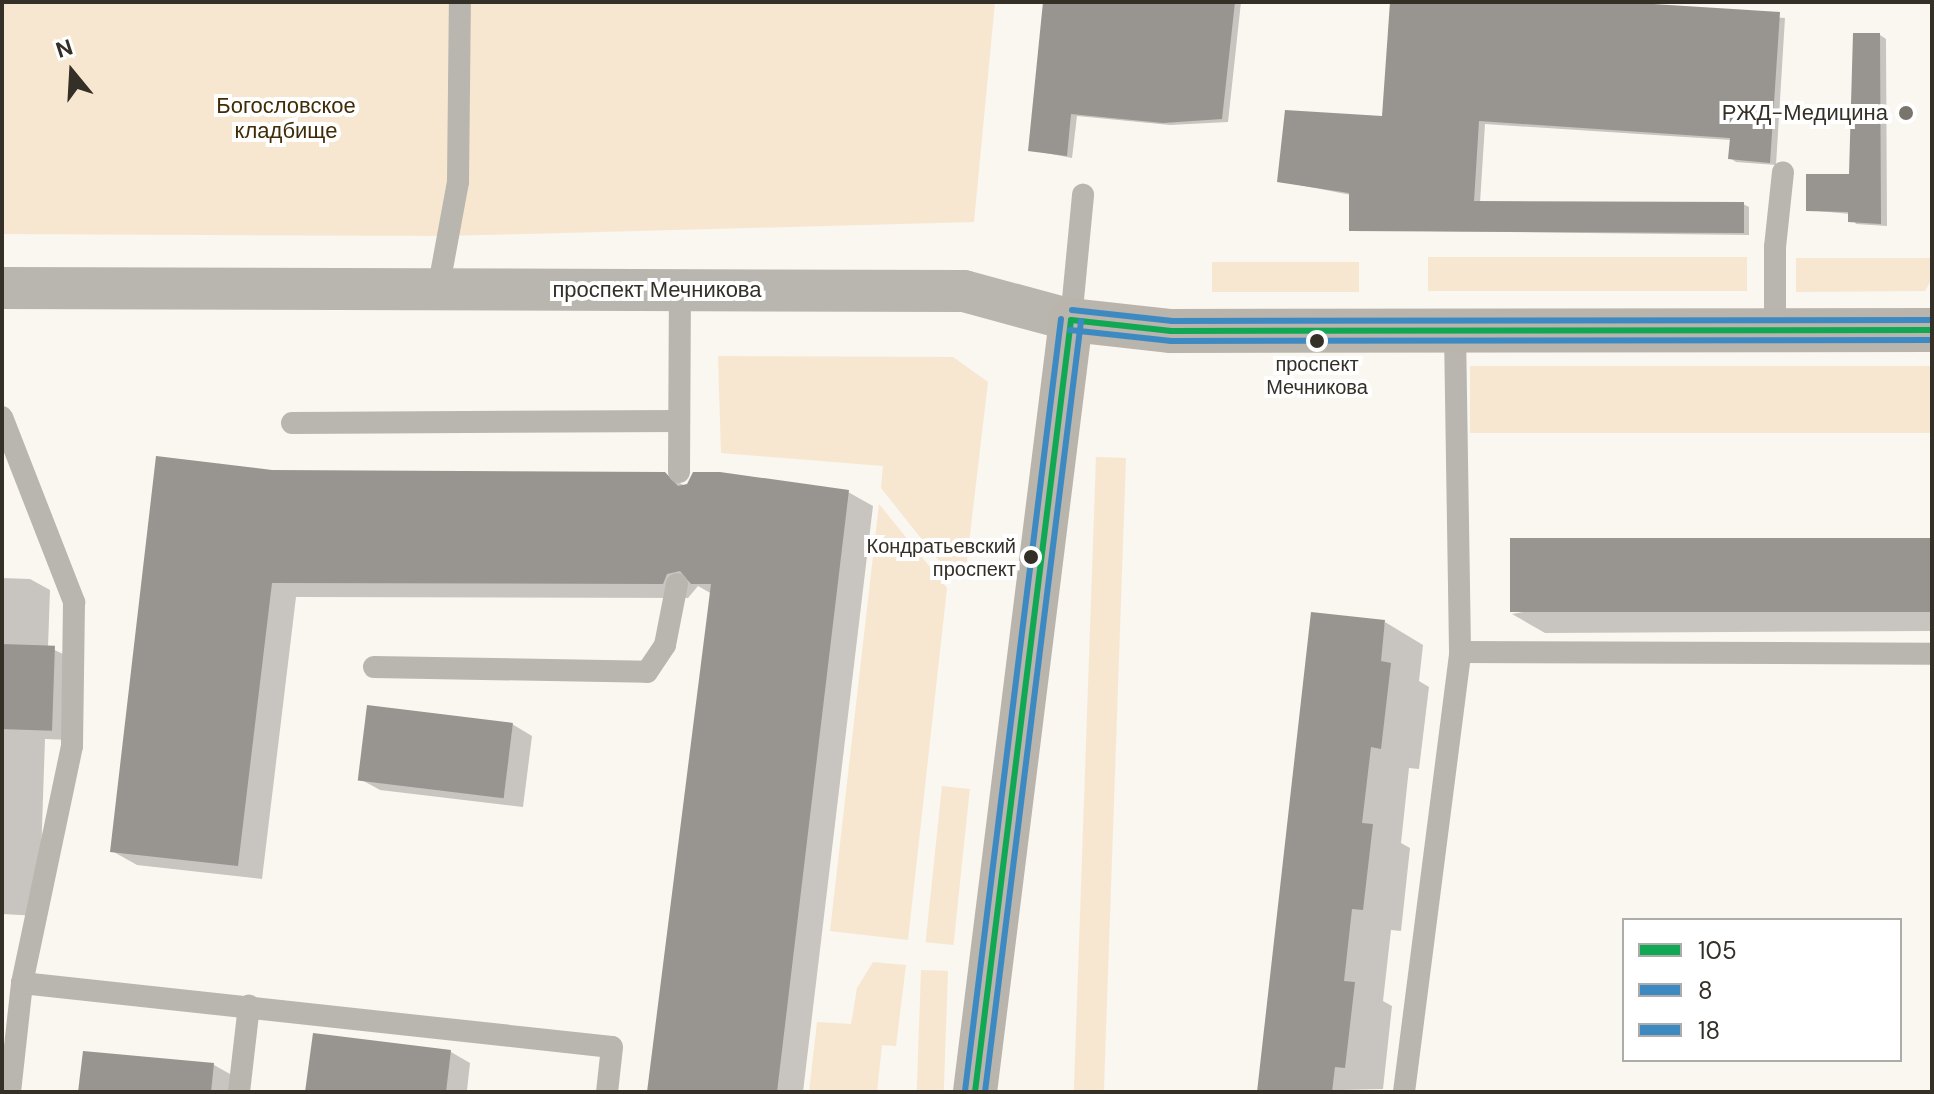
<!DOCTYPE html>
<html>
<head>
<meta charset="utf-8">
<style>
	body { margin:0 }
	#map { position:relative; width:1934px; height:1094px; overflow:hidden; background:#faf6f0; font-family:"DM Sans",sans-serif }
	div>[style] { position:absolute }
	.green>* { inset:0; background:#f7e7d0; transform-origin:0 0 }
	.shadow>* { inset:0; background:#0003 }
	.building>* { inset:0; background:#98948f; transform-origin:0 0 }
	.lane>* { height:22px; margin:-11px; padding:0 11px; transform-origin:11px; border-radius:11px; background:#b9b5af }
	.street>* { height:42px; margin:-21px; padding:0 21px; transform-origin:21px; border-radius:21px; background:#b9b5af }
	.secondary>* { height:44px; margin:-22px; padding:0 22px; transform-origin:22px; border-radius:22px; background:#b9b4ac }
	.bus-1>* { height:6px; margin:-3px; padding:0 3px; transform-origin:3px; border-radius:3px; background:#10a855 }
	.bus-2>* { height:6px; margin:-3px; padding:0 3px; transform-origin:3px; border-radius:3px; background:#3d8ac2 }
	.bus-3>* { height:6px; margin:-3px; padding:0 3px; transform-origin:3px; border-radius:3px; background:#3d8ac2 }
	.dots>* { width:22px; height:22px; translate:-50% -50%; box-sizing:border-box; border:4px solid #fff; border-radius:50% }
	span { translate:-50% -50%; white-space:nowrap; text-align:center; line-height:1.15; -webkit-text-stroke:8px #fff; paint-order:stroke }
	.bus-label { font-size:20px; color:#342f27 }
	.right { translate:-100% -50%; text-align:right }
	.park-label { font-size:22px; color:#402c07 }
	.poi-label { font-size:22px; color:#342f27 }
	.street-label { font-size:22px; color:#342f27 }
	.frame { position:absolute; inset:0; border:4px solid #342f27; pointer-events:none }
	.legend { position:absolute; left:1622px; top:918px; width:280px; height:144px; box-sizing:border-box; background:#fff; border:2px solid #aeaca9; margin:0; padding:10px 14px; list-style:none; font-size:24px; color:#342f27 }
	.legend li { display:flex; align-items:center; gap:16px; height:40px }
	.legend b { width:40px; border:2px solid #aeaca9 }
	.north { position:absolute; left:32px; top:32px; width:80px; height:80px; -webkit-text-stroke:6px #fff; paint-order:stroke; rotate:342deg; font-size:22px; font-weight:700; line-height:32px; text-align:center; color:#342f27 }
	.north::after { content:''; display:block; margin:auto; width:28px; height:36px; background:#342f27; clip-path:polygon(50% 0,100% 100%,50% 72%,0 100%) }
</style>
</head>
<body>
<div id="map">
	<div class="green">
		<i style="clip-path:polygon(2px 2px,995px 2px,974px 222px,447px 236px,2px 234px)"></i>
		<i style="left:1428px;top:257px;width:319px;height:34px"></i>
		<i style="clip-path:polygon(1796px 258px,1932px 258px,1932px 279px,1925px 291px,1796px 292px)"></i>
		<i style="left:1359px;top:262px;width:30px;height:147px;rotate:90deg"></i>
		<i style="clip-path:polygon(718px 356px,953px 357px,988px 382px,965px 577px,951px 576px,881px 488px,883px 466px,721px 453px)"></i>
		<i style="left:1932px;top:366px;width:67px;height:462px;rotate:90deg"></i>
		<i style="left:1096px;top:457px;width:30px;height:640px;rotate:2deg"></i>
		<i style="clip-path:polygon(879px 504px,947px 588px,908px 940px,830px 931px)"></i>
		<i style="left:942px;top:786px;width:28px;height:157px;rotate:6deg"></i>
		<i style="clip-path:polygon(873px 962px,906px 965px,896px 1046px,882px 1045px,877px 1092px,809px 1092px,817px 1022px,851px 1024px,857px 988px)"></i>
		<i style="left:921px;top:970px;width:27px;height:123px;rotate:2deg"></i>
	</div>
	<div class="shadow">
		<i style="clip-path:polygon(1045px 2px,1241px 2px,1228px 122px,1170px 125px,1077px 116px,1072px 158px,1030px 150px)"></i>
		<i style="clip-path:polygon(1392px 2px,1591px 2px,1785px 18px,1776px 165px,1736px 162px,1730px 158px,1731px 140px,1485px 124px,1480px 203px,1743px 204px,1749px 207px,1749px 235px,1351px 230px,1351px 195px,1279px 181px,1384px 118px)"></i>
		<i style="clip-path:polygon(1880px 35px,1886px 39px,1887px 226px,1856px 224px,1850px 214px,1808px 210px,1851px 176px)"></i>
		<i style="clip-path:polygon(272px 472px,664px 474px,685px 486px,848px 492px,873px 506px,803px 1092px,649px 1092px,712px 594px,698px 586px,688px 598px,296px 597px,262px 879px,137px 865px,112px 851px)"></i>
		<i style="clip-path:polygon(1932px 541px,1932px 631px,1545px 633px,1512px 614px)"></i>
		<i style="clip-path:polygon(2px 578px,30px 579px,50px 590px,48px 647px,74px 659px,71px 740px,45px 739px,39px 916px,2px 914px)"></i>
		<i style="clip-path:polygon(1385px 622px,1423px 645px,1419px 681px,1429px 687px,1419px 769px,1409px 768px,1401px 843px,1410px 848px,1401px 931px,1391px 930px,1383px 1001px,1392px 1006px,1383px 1089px,1259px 1092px)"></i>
		<i style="clip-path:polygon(512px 724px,532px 736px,523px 807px,380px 790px,360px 779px)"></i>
		<i style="clip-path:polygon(314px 1035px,451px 1052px,470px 1063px,467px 1090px,483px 1092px,307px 1092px)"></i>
		<i style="clip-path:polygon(84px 1053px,214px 1065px,239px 1079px,237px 1092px,80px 1092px)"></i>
	</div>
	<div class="building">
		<i style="clip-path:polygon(1043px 2px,1235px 2px,1222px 119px,1163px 123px,1071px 114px,1067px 156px,1028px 151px)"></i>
		<i style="clip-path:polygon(1390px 2px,1622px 2px,1780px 12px,1770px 163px,1728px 159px,1730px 138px,1479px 121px,1474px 201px,1744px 202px,1744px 233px,1349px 231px,1349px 193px,1277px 182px,1285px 110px,1382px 116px)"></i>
		<i style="clip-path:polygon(1853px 33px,1880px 33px,1881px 224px,1848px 222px,1848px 212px,1806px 211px,1806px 174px,1849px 174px)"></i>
		<i style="clip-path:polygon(156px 456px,272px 470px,665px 472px,678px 486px,687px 484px,693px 472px,720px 472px,849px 490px,777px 1092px,647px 1092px,711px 584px,691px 584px,680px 571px,667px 574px,663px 584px,272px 583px,238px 866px,110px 852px)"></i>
		<i style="left:1932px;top:538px;width:74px;height:422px;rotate:90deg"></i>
		<i style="clip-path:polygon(1311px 612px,1385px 620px,1381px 661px,1391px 663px,1381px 749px,1371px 747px,1362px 823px,1373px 824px,1363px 910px,1352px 909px,1344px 981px,1355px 982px,1345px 1068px,1335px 1067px,1332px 1092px,1257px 1092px)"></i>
		<i style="left:2px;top:644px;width:53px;height:85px;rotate:2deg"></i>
		<i style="left:367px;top:705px;width:147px;height:76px;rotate:7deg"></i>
		<i style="clip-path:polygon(313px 1033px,451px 1050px,446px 1092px,305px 1092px)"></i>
		<i style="clip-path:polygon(83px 1051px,214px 1063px,211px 1092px,78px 1092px)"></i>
	</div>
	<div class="lane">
		<i style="left:438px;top:290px;width:110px;rotate:-79.5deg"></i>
		<i style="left:458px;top:182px;width:180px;rotate:-89.4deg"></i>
		<i style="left:1071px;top:320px;width:126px;rotate:-84.5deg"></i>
		<i style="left:1775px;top:331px;width:84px;rotate:-90deg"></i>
		<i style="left:1775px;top:247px;width:75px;rotate:-83.9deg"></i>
		<i style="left:1455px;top:332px;width:320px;rotate:89.1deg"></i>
		<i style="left:1460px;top:652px;width:472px;rotate:0.2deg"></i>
		<i style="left:2px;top:417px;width:199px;rotate:68.7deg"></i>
		<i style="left:74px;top:602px;width:144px;rotate:90.8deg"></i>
		<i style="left:72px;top:746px;width:242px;rotate:101.9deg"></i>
		<i style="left:292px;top:423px;width:387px;rotate:-0.3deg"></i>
		<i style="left:679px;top:472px;width:183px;rotate:-89.7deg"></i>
		<i style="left:374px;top:667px;width:273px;rotate:1deg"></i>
		<i style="left:647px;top:672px;width:32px;rotate:-56deg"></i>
		<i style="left:665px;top:645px;width:62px;rotate:-78.9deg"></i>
		<i style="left:10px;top:1092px;width:110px;rotate:-83.7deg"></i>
		<i style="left:22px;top:983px;width:593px;rotate:6.19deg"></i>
		<i style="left:612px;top:1047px;width:45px;rotate:96.3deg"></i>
		<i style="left:239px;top:1092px;width:87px;rotate:-83.4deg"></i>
		<i style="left:1404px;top:1092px;width:444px;rotate:-82.7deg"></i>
	</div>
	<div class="street">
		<i style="left:2px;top:288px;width:962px;rotate:0.18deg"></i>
		<i style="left:964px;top:291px;width:111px;rotate:15.2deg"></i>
	</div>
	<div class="secondary">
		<i style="left:975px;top:1092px;width:778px;rotate:-82.91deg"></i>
		<i style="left:1071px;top:320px;width:101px;rotate:6.3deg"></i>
		<i style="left:1171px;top:331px;width:761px;rotate:-0.08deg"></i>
	</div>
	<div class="bus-1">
		<i style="left:1071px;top:320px;width:101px;rotate:6.3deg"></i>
		<i style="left:1171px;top:331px;width:761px;rotate:-0.08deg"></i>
		<i style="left:975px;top:1092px;width:778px;rotate:-82.91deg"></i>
	</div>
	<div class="bus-2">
		<i style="left:1070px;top:330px;width:102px;rotate:6.2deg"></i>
		<i style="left:1171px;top:341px;width:761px;rotate:-0.08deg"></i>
		<i style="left:985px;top:1092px;width:777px;rotate:-82.9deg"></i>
	</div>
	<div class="bus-3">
		<i style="left:1072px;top:310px;width:101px;rotate:6.3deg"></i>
		<i style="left:1172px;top:321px;width:760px;rotate:-0.08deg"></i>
		<i style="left:965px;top:1091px;width:778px;rotate:-82.91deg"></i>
	</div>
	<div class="dots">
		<i style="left:1906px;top:113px;background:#79756d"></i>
		<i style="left:1317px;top:341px;background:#342f27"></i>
		<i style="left:1031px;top:557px;background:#342f27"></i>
	</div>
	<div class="bus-label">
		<span style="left:1317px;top:376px">проспект<br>Мечникова</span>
		<span class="right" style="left:1016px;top:558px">Кондратьевский<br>проспект</span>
	</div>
	<div class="park-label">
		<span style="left:286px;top:118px">Богословское<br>кладбище</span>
	</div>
	<div class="poi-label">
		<span class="right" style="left:1888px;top:113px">РЖД-Медицина</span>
	</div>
	<div class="street-label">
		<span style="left:657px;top:290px">проспект Мечникова</span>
	</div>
	<div class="frame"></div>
	<ul class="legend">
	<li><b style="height:10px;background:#10a855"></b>105</li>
	<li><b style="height:10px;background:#3d8ac2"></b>8</li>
	<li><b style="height:10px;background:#3d8ac2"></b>18</li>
	</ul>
	<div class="north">N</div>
</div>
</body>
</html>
